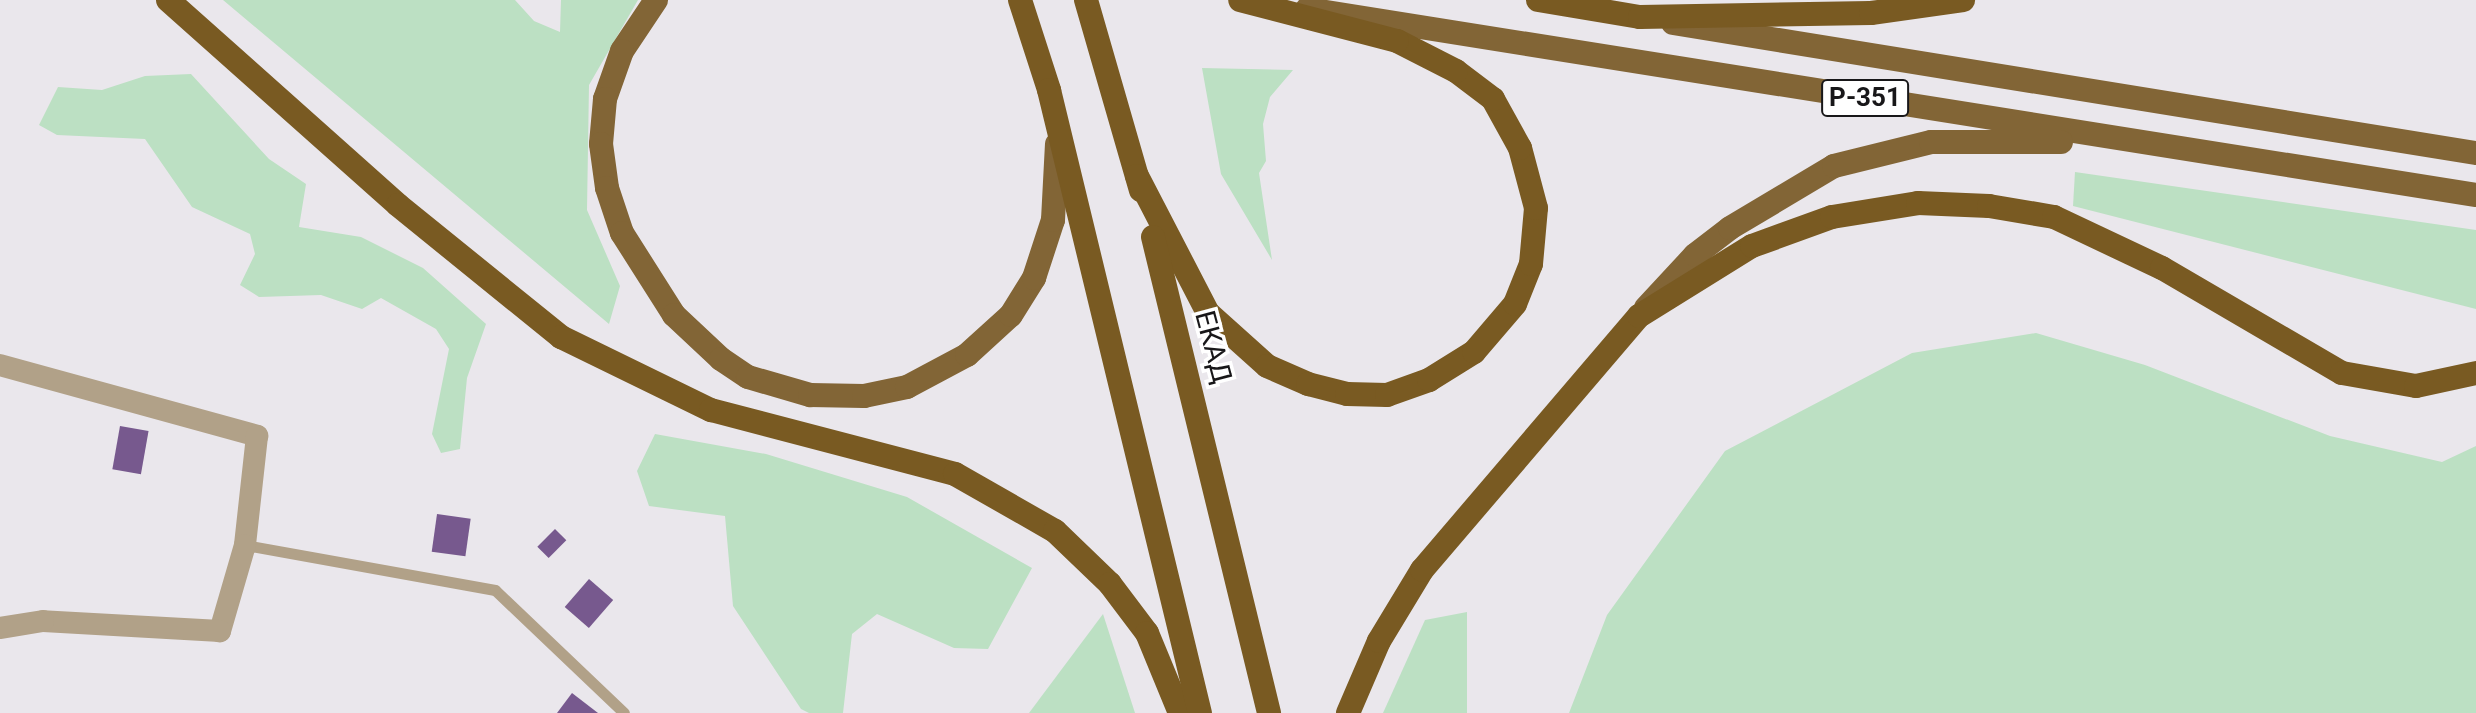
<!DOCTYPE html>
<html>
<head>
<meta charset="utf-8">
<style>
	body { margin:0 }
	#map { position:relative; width:2476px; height:713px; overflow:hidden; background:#eae7ec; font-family:Roboto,sans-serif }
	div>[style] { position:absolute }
	.green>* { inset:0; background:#bce0c3 }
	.building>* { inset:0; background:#77598e; transform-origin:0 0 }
	.service>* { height:11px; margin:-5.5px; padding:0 5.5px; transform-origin:5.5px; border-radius:5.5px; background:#b1a188 }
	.minor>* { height:22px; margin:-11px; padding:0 11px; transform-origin:11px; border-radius:11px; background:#b1a188 }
	.primary>* { height:24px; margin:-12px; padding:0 12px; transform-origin:12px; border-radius:12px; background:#826536 }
	.trunk>* { height:24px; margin:-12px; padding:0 12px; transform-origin:12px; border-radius:12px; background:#795a22 }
	span { translate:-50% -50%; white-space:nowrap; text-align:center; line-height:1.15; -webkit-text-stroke:7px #fff; paint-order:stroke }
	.shield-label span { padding:2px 6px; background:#fff; border:2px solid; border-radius:6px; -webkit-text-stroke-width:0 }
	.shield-label { font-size:26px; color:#181719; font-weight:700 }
	.street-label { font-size:28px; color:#181719 }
</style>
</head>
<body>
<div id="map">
	<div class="green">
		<i style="clip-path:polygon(223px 0,515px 0,534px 21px,560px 32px,561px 0,638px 0,589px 85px,587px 210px,620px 286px,609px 324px)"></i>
		<i style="clip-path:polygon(1202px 68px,1293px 70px,1270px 97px,1263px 124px,1266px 161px,1259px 173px,1272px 260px,1221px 174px)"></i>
		<i style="clip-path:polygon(191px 74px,269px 159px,306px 184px,299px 227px,361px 237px,423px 268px,486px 324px,467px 378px,460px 449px,441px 453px,432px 434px,449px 349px,436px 329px,381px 298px,362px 309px,321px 295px,259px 297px,240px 285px,255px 254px,250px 234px,192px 207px,145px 139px,57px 135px,39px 125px,58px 87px,102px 90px,145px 76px)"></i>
		<i style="clip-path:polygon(2075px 172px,2476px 230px,2476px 309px,2073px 206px)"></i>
		<i style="clip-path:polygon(2036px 333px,2145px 365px,2330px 436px,2442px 462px,2476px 446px,2476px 713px,1569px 713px,1607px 615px,1725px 451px,1912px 353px)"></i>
		<i style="clip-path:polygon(655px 434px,766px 454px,907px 497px,1032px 568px,988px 649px,954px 648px,877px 614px,852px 634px,843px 713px,809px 713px,801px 709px,733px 606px,725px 516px,649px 506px,637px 471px)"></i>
		<i style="clip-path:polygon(1467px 612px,1467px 713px,1383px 713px,1425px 620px)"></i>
		<i style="clip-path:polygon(1103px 614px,1135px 713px,1029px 713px)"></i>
	</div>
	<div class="building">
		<i style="left:120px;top:426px;width:29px;height:44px;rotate:10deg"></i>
		<i style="left:437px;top:514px;width:34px;height:38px;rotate:8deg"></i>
		<i style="left:555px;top:529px;width:16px;height:25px;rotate:45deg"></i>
		<i style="left:589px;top:579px;width:32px;height:37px;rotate:41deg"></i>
		<i style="clip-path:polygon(572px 693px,598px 713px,557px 713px)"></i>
	</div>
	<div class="service">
		<i style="left:245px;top:545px;width:254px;rotate:10.2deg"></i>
		<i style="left:495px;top:590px;width:178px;rotate:43.6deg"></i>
	</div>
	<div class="minor">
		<i style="left:0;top:365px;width:267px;rotate:15.4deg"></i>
		<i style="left:257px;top:436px;width:110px;rotate:96.3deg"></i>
		<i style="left:245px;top:545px;width:90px;rotate:106.2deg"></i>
		<i style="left:220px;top:631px;width:177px;rotate:-176.8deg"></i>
		<i style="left:43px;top:621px;width:44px;rotate:170.8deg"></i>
	</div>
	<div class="primary">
		<i style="left:656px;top:0;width:61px;rotate:123.7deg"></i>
		<i style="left:622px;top:51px;width:51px;rotate:109.5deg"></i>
		<i style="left:605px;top:99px;width:45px;rotate:95.1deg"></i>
		<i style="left:601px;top:144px;width:44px;rotate:82.2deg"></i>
		<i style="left:607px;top:188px;width:47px;rotate:71.6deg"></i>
		<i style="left:622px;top:233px;width:97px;rotate:57.6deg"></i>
		<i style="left:674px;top:315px;width:64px;rotate:43.1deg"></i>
		<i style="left:721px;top:359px;width:32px;rotate:34deg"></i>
		<i style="left:748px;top:377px;width:65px;rotate:16.2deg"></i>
		<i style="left:810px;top:395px;width:54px;rotate:1.1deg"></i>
		<i style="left:864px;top:396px;width:44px;rotate:-11.8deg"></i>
		<i style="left:907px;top:387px;width:68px;rotate:-28.1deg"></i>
		<i style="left:967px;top:355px;width:59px;rotate:-42.3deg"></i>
		<i style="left:1011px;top:315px;width:44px;rotate:-58.1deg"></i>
		<i style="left:1034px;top:278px;width:61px;rotate:-71.9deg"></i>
		<i style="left:1053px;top:220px;width:76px;rotate:-87deg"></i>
		<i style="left:1307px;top:9px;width:1184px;rotate:9.04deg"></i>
		<i style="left:1673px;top:23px;width:813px;rotate:9.2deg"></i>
		<i style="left:1646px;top:308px;width:72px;rotate:-47.2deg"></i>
		<i style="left:1695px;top:255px;width:44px;rotate:-37.6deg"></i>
		<i style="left:1730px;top:228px;width:121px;rotate:-30.8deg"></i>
		<i style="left:1834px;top:166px;width:100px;rotate:-13.9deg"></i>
		<i style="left:1931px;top:142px;width:130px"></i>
	</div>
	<div class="trunk">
		<i style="left:168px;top:0;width:308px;rotate:41.7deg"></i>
		<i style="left:398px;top:205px;width:210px;rotate:39deg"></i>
		<i style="left:561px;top:337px;width:167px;rotate:26deg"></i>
		<i style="left:711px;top:410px;width:252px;rotate:14.7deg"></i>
		<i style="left:955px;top:474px;width:115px;rotate:29.7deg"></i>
		<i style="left:1055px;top:531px;width:76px;rotate:43.9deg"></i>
		<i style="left:1110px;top:584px;width:61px;rotate:52.9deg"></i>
		<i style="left:1147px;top:633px;width:87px;rotate:67.6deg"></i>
		<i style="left:1020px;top:0;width:95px;rotate:72.1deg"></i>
		<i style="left:1049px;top:90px;width:641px;rotate:76.38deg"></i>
		<i style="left:1086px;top:0;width:198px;rotate:73.9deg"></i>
		<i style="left:1538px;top:0;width:103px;rotate:9.5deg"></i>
		<i style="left:1640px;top:17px;width:231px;rotate:-1deg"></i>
		<i style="left:1871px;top:13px;width:93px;rotate:-8deg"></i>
		<i style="left:1137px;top:176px;width:154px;rotate:62.6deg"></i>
		<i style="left:1208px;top:313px;width:79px;rotate:41.9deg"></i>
		<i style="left:1267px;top:366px;width:45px;rotate:23.7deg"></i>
		<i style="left:1308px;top:384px;width:40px;rotate:14.4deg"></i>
		<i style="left:1347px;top:394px;width:40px;rotate:1.4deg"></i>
		<i style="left:1387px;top:395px;width:45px;rotate:-19.7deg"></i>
		<i style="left:1429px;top:380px;width:53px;rotate:-31.9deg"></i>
		<i style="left:1474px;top:352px;width:63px;rotate:-49.5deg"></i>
		<i style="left:1515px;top:304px;width:43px;rotate:-68.2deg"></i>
		<i style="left:1531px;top:264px;width:56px;rotate:-84.9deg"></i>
		<i style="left:1536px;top:208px;width:62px;rotate:-104.9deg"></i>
		<i style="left:1520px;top:148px;width:56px;rotate:-118.9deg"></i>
		<i style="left:1493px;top:99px;width:46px;rotate:-142.9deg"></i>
		<i style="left:1456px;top:71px;width:66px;rotate:-153deg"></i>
		<i style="left:1397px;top:41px;width:162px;rotate:-165.4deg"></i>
		<i style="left:1153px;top:237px;width:490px;rotate:76.3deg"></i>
		<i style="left:1348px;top:713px;width:78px;rotate:-66.7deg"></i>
		<i style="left:1379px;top:641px;width:83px;rotate:-58.8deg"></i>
		<i style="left:1422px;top:570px;width:334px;rotate:-49.5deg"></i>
		<i style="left:1639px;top:316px;width:133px;rotate:-31.8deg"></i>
		<i style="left:1752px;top:246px;width:85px;rotate:-19.9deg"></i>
		<i style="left:1832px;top:217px;width:87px;rotate:-9.2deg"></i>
		<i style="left:1918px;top:203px;width:71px;rotate:2.4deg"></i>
		<i style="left:1989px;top:206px;width:66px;rotate:9.6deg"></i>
		<i style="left:2054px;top:217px;width:119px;rotate:25.3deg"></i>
		<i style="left:2162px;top:268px;width:208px;rotate:30.3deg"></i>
		<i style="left:2342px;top:373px;width:75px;rotate:10deg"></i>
		<i style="left:2416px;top:386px;width:61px;rotate:-12.2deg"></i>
	</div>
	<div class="shield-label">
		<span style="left:1865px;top:98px">Р-351</span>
	</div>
	<div class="street-label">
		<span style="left:1213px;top:347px;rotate:75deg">ЕКАД</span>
	</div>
</div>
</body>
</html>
